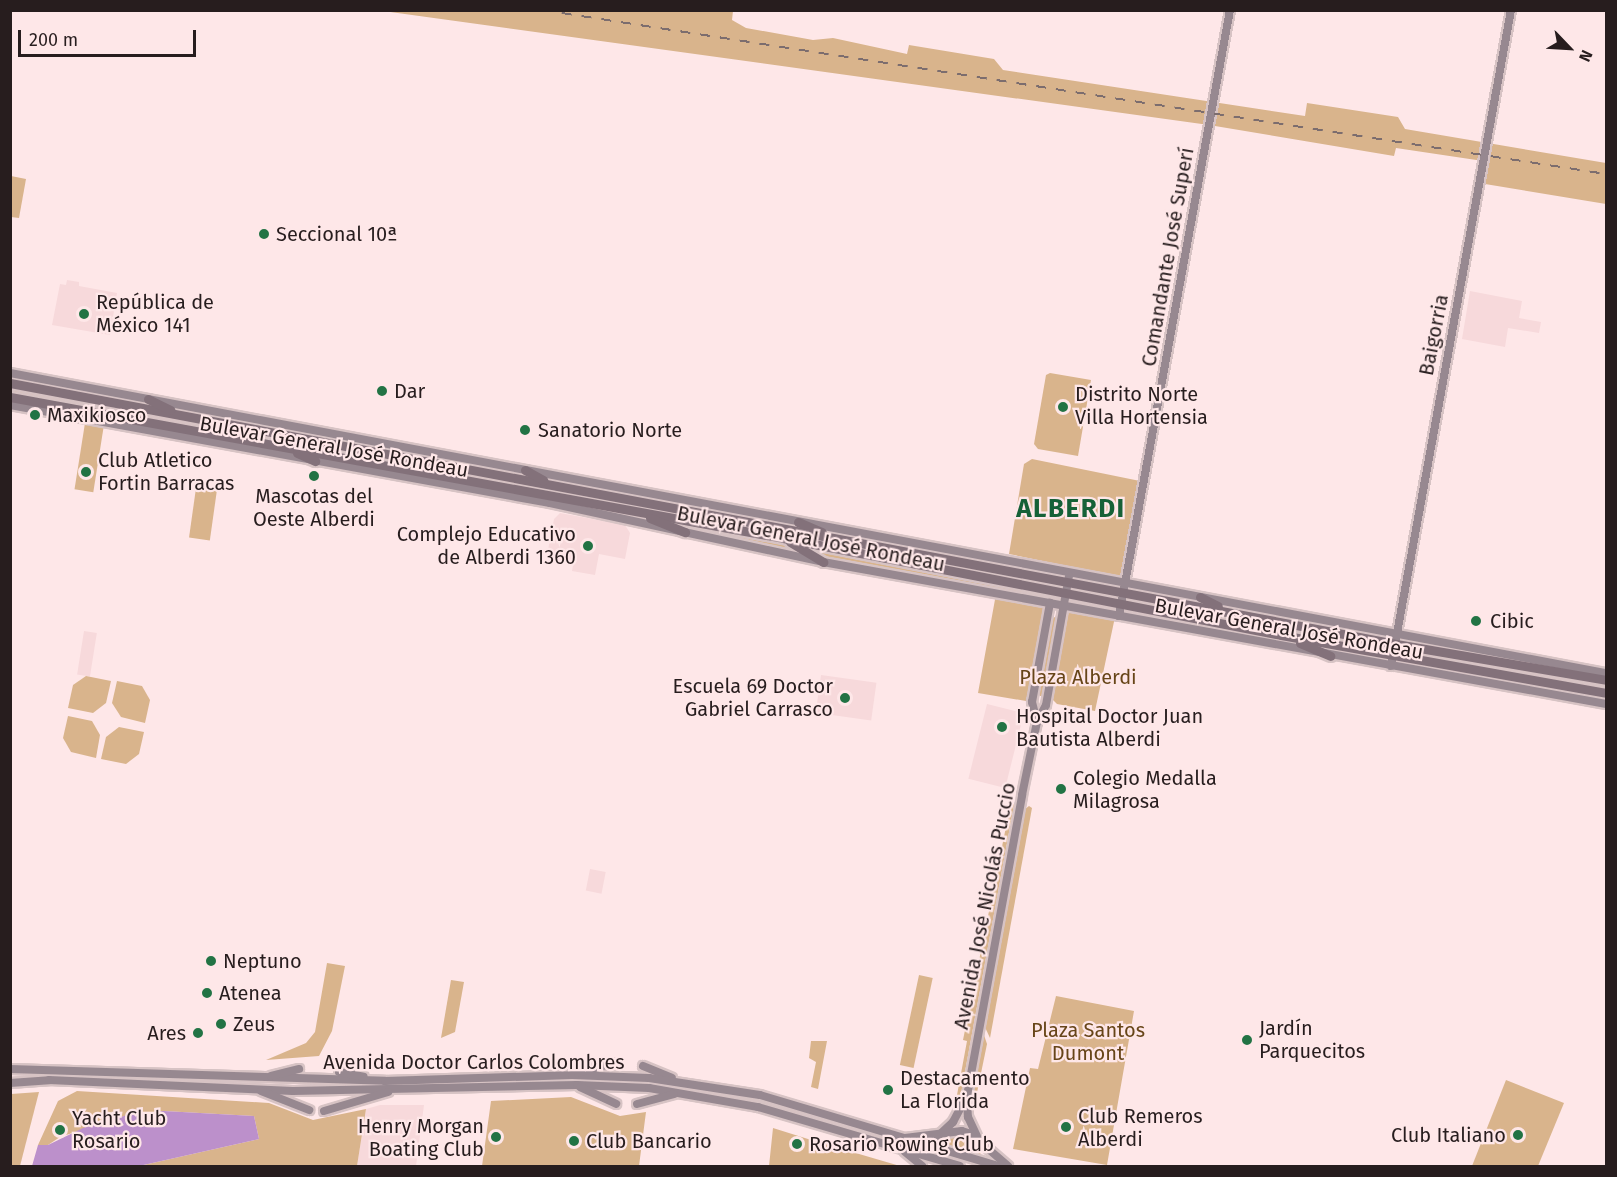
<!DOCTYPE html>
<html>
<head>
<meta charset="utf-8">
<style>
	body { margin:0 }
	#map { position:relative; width:1617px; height:1177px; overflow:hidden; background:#fee7e8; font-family:"Fira Sans",sans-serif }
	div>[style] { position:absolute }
	.built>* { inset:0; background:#f7d9db; transform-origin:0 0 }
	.green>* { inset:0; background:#d9b48c; transform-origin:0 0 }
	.water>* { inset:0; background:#bc90cb }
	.roads { filter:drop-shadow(2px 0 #d7c3c4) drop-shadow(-2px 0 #d7c3c4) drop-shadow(0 2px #d7c3c4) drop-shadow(0 -2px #d7c3c4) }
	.secondary>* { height:8px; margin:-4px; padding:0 4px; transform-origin:4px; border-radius:4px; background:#978890 }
	.primary>* { height:9px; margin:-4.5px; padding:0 4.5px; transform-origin:4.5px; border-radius:4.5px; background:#83717a }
	.rail>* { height:1.5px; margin-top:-0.75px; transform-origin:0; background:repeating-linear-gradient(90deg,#7c6d6e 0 10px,transparent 0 20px) }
	.dots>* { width:16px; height:16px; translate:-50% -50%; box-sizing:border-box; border:3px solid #fee7e8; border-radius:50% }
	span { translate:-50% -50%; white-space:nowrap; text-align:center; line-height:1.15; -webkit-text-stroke:4.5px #fee7e8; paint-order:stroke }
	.poi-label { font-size:20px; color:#271d1e }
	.left { translate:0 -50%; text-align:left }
	.right { translate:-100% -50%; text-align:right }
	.street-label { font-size:20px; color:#271d1e }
	.park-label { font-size:20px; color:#674518 }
	.district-label { font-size:26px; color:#166137; font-weight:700; letter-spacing:1.5px }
	.frame { position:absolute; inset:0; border:12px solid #271d1e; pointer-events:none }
	.north { position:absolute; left:1539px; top:18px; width:60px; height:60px; -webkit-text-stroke:4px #fee7e8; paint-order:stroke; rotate:115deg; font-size:16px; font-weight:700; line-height:24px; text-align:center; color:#271d1e }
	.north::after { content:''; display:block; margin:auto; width:21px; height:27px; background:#271d1e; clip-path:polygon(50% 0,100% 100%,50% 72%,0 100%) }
	.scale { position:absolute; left:18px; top:30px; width:178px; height:27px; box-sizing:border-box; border:3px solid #271d1e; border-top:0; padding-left:8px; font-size:18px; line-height:21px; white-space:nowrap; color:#271d1e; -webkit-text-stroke:4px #fee7e8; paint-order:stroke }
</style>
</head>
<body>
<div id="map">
	<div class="built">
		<i style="clip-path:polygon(67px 280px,79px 282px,79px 286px,117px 293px,110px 335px,52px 325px,60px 284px,66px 285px)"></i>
		<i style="clip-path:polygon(1470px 291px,1522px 301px,1519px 318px,1541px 322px,1539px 333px,1508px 328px,1505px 347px,1462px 339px)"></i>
		<i style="clip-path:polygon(560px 513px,625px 525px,630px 533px,625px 559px,599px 554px,595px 575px,572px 571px,574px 560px,547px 555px,554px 519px)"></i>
		<i style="left:84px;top:631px;width:13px;height:44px;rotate:9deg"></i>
		<i style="left:821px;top:675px;width:56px;height:38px;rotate:8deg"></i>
		<i style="left:987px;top:704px;width:38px;height:77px;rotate:14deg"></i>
		<i style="left:590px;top:869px;width:16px;height:22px;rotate:11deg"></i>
		<i style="clip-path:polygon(380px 1105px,424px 1105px,416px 1166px,357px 1166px,366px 1109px)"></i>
	</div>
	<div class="green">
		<i style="clip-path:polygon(383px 11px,733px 11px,732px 20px,746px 28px,813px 40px,833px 38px,907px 54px,909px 45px,994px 59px,1003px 70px,1305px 116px,1307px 103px,1398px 117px,1405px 129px,1606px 163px,1606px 204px,1479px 183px,1483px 161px,1396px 148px,1394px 156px,1209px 125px)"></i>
		<i style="clip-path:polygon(11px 176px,26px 179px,19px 218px,11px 217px)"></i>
		<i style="clip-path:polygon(10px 373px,1606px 673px,1606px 704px,1051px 603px,1032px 702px,978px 693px,996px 594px,11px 405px)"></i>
		<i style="clip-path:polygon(1050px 373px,1091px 380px,1078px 456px,1038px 449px,1034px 444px,1046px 375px)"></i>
		<i style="left:85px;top:423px;width:19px;height:67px;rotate:9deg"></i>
		<i style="clip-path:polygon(1032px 459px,1140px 481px,1120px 577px,1009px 554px,1024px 464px)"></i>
		<i style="left:196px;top:488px;width:21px;height:50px;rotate:8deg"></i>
		<i style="clip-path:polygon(1069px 609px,1115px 617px,1095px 711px,1057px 704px,1051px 698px,1065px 614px)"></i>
		<i style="clip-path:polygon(1057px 616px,1043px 696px,1040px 696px,1037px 692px,1051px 619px)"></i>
		<i style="clip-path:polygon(86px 676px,111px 681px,106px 703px,93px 713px,68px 708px,73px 685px)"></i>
		<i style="clip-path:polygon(117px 681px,142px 686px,150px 700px,145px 723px,121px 717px,112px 703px)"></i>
		<i style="clip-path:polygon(68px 716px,92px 721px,100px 735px,96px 758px,71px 752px,63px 738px)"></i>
		<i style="clip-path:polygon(119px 727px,144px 732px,139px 754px,126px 764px,101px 759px,106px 737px)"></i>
		<i style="clip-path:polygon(1011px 802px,1014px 805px,960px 1099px,957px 1095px,967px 1041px,963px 1040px)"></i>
		<i style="clip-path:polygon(1029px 806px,1032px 808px,990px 1038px,984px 1025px,1025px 809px)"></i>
		<i style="clip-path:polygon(327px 963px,345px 966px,332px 1031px,319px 1056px,266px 1060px,306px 1043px,315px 1032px)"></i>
		<i style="left:919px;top:975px;width:14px;height:92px;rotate:12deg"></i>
		<i style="clip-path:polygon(451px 980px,464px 982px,455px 1032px,441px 1038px)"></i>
		<i style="clip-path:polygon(1056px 996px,1134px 1011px,1107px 1165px,1013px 1149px,1030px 1068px,1038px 1069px)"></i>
		<i style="clip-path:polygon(983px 1032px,987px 1044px,972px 1117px,972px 1097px)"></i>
		<i style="clip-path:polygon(811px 1041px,827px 1041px,818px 1089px,811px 1087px,816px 1062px,809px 1058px)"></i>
		<i style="clip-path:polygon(1506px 1080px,1564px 1103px,1538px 1166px,1472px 1166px)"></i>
		<i style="clip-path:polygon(77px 1091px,269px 1103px,313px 1120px,366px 1109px,357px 1166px,139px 1166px,259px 1139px,254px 1116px,164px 1111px,131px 1114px,60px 1137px,48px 1145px,38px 1145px,58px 1101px)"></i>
		<i style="clip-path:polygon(39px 1092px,20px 1166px,11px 1166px,11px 1094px)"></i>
		<i style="clip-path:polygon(571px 1097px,620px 1116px,646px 1112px,639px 1166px,482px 1166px,491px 1101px)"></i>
		<i style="clip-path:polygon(773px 1128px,808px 1139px,900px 1166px,769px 1166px)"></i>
		<i style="clip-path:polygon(955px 1134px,977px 1143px,982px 1158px,936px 1145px)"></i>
	</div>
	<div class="water">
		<i style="clip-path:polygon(164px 1111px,254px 1116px,259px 1139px,139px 1166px,32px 1166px,38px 1145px,48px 1145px,83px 1128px,131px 1114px)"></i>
	</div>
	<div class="roads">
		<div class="secondary">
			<i style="left:10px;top:373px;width:1624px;rotate:10.65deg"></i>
			<i style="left:10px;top:405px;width:549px;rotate:10.29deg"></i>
			<i style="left:550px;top:503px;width:279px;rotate:12.2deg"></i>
			<i style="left:823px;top:562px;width:796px;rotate:10.28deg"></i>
			<i style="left:1119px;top:616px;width:616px;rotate:-79.62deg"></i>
			<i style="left:1391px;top:666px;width:667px;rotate:-79.63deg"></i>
			<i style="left:1037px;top:722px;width:21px;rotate:-104deg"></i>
			<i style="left:1032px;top:702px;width:101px;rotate:-79.7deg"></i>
			<i style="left:643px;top:1066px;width:31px;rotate:22deg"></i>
			<i style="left:10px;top:1069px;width:375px;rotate:1.8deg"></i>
			<i style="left:385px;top:1081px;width:187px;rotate:-1.8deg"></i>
			<i style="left:572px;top:1075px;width:77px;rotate:2.2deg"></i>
			<i style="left:649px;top:1078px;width:112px;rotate:8.7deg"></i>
			<i style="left:760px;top:1095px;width:248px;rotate:16.6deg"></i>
			<i style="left:339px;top:1072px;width:25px;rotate:11deg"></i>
			<i style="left:578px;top:1073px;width:35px;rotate:-16deg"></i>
			<i style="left:271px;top:1076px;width:29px;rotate:-14deg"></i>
			<i style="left:10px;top:1083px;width:39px;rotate:-4deg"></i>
			<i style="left:49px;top:1080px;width:244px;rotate:2.6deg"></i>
			<i style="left:293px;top:1091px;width:284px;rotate:-1.2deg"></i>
			<i style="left:577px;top:1085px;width:72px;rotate:2.4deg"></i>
			<i style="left:649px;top:1088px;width:111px;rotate:9.9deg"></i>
			<i style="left:758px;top:1107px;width:210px;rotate:16.3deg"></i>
			<i style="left:580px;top:1087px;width:40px;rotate:25deg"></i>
			<i style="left:261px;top:1091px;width:52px;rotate:21.6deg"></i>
			<i style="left:967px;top:1100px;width:17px;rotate:87deg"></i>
			<i style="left:968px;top:1117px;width:21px;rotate:65deg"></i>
			<i style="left:637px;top:1104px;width:38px;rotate:-15deg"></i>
			<i style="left:324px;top:1111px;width:67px;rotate:-16.5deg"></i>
			<i style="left:937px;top:1137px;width:22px;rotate:-43deg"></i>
			<i style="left:953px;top:1122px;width:30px;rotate:-62deg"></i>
			<i style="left:967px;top:1096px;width:306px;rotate:-79.6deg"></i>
			<i style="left:1022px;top:795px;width:75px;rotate:-78.4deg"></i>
			<i style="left:1037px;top:722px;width:19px;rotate:-62deg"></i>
			<i style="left:1046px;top:705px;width:131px;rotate:-79.9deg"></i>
			<i style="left:905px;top:1138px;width:57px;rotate:-7deg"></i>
			<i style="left:962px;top:1131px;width:9px;rotate:18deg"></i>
			<i style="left:971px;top:1134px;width:49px;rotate:40.9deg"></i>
			<i style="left:905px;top:1152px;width:22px;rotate:39deg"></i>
		</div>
		<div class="primary">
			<i style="left:10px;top:383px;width:1410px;rotate:10.66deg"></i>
			<i style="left:1396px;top:644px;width:213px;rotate:9.7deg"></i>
			<i style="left:10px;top:397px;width:786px;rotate:10.34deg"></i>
			<i style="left:783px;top:538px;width:507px;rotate:11.02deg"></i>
			<i style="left:1281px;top:635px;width:330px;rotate:10.1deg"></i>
			<i style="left:148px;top:399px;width:25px;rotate:26deg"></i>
			<i style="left:297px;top:453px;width:20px;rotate:24deg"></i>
			<i style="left:525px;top:470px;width:21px;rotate:29deg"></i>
			<i style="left:650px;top:518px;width:38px;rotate:22deg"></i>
			<i style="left:798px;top:522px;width:26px;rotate:23deg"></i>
			<i style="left:790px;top:542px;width:39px;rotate:31deg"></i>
			<i style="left:1200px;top:597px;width:20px;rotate:27deg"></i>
			<i style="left:1300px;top:643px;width:33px;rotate:23deg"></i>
		</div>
	</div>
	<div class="rail">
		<i style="left:542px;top:10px;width:1077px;rotate:8.76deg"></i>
	</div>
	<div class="dots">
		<i style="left:264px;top:234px;background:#227344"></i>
		<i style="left:84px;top:314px;background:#227344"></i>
		<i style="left:382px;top:391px;background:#227344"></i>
		<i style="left:1063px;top:407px;background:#227344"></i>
		<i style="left:35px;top:415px;background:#227344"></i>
		<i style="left:525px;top:430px;background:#227344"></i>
		<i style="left:86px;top:472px;background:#227344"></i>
		<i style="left:314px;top:476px;background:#227344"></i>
		<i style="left:588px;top:546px;background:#227344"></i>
		<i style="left:1476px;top:621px;background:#227344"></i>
		<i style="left:845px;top:698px;background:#227344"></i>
		<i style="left:1002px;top:727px;background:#227344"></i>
		<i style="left:1061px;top:789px;background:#227344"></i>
		<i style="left:211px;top:961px;background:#227344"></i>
		<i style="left:207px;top:993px;background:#227344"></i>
		<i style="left:221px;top:1024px;background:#227344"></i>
		<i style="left:198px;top:1033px;background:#227344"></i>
		<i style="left:1247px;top:1040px;background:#227344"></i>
		<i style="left:888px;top:1090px;background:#227344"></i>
		<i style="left:1066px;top:1127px;background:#227344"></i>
		<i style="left:60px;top:1130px;background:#227344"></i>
		<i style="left:1518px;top:1135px;background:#227344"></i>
		<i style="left:496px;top:1137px;background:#227344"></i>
		<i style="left:574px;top:1141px;background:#227344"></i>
		<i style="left:797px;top:1144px;background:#227344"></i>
	</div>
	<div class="poi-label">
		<span class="left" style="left:276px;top:234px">Seccional 10ª</span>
		<span class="left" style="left:96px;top:314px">República de<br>México 141</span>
		<span class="left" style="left:394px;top:391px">Dar</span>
		<span class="left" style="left:1075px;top:406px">Distrito Norte<br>Villa Hortensia</span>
		<span class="left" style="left:47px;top:415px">Maxikiosco</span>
		<span class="left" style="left:538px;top:430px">Sanatorio Norte</span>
		<span class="left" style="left:98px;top:472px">Club Atletico<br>Fortin Barracas</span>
		<span style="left:314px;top:508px">Mascotas del<br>Oeste Alberdi</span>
		<span class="right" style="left:576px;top:546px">Complejo Educativo<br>de Alberdi 1360</span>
		<span class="left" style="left:1490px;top:621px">Cibic</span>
		<span class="right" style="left:833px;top:698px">Escuela 69 Doctor<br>Gabriel Carrasco</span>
		<span class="left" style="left:1016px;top:728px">Hospital Doctor Juan<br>Bautista Alberdi</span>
		<span class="left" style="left:1073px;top:790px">Colegio Medalla<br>Milagrosa</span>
		<span class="left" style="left:223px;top:961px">Neptuno</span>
		<span class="left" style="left:219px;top:993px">Atenea</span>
		<span class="left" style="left:233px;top:1024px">Zeus</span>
		<span class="left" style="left:1259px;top:1040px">Jardín<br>Parquecitos</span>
		<span class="right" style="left:186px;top:1033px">Ares</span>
		<span class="left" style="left:900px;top:1090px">Destacamento<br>La Florida</span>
		<span class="left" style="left:1078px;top:1128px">Club Remeros<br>Alberdi</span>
		<span class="left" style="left:72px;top:1130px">Yacht Club<br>Rosario</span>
		<span class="right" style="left:484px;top:1138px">Henry Morgan<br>Boating Club</span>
		<span class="right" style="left:1506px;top:1135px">Club Italiano</span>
		<span class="left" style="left:586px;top:1141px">Club Bancario</span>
		<span class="left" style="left:809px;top:1144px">Rosario Rowing Club</span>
	</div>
	<div class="street-label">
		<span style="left:1168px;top:257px;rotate:-80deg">Comandante José Superí</span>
		<span style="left:1434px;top:335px;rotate:-79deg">Baigorria</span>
		<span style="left:334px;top:447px;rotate:10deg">Bulevar General José Rondeau</span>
		<span style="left:811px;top:539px;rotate:11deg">Bulevar General José Rondeau</span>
		<span style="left:1289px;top:629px;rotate:10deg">Bulevar General José Rondeau</span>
		<span style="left:985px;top:906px;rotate:-79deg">Avenida José Nicolás Puccio</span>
		<span style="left:474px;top:1062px">Avenida Doctor Carlos Colombres</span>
	</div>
	<div class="park-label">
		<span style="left:1078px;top:677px">Plaza Alberdi</span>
		<span style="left:1088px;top:1042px">Plaza Santos<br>Dumont</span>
	</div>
	<div class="district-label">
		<span style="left:1071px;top:509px">ALBERDI</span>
	</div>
	<div class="frame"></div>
	<div class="north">N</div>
	<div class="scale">200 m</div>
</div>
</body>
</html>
